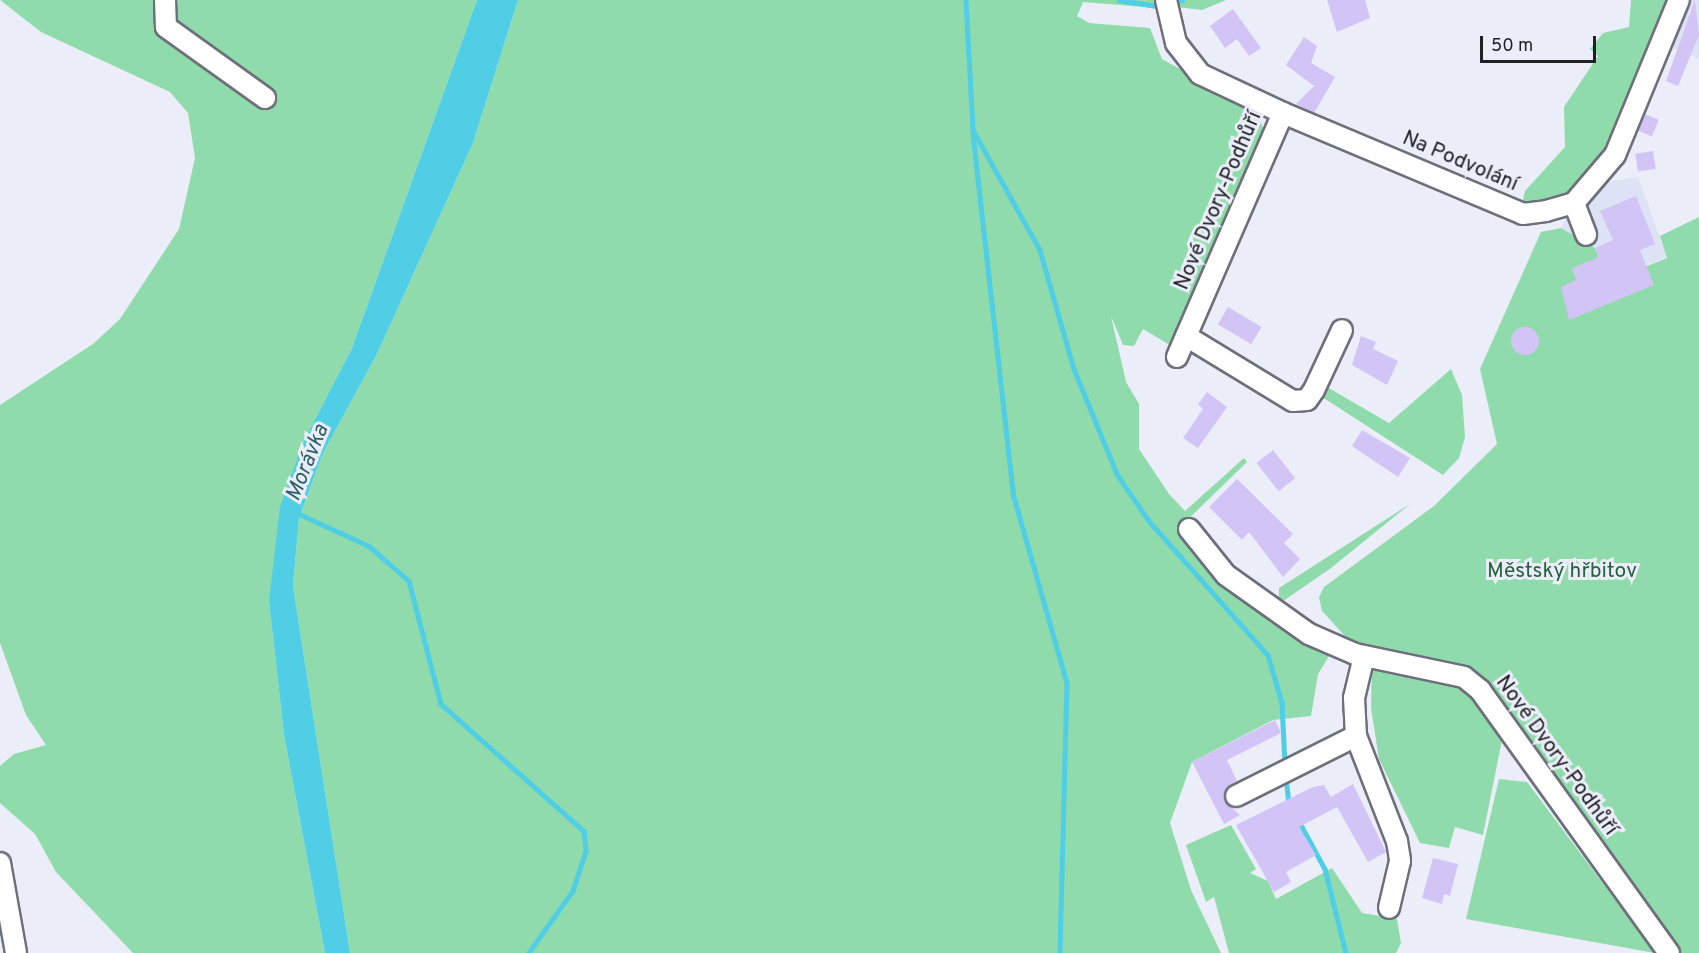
<!DOCTYPE html>
<html>
<head>
<meta charset="utf-8">
<style>
	body { margin:0 }
	#map { position:relative; width:1699px; height:953px; overflow:hidden; background:#ebeef9; font-family:Overpass,sans-serif }
	div>[style] { position:absolute }
	.built>* { inset:0; background:#dde3f5 }
	.green>* { inset:0; background:#8fdbab }
	.water>* { inset:0; background:#4fcee5 }
	.stream>* { height:4.5px; margin:-2.25px; padding:0 2.25px; transform-origin:2.25px; border-radius:2.25px; background:#4fcee5 }
	.building>* { inset:0; background:#d2c5f6; transform-origin:0 0 }
	.round { border-radius:50% }
	.roads { filter:drop-shadow(2px 0 #6d707a) drop-shadow(-2px 0 #6d707a) drop-shadow(0 2px #6d707a) drop-shadow(0 -2px #6d707a) }
	.minor>* { height:20px; margin:-10px; padding:0 10px; transform-origin:10px; border-radius:10px; background:#fff }
	span { translate:-50% -50%; white-space:nowrap; text-align:center; line-height:1.15; -webkit-text-stroke:6px #ebeef9; paint-order:stroke }
	.street-label { font-size:21px; color:#212226 }
	.park-label { font-size:21px; color:#24623f }
	.water-label { font-size:22px; color:#2b5f69; font-style:italic }
	.scale { position:absolute; left:1480px; top:36px; width:116px; height:27px; box-sizing:border-box; border:3px solid #212226; border-top:0; padding-left:8px; font-size:18px; line-height:21px; white-space:nowrap; color:#212226; -webkit-text-stroke:4px #ebeef9; paint-order:stroke }
</style>
</head>
<body>
<div id="map">
	<div class="built">
		<i style="clip-path:polygon(1688px 0,1699px 0,1699px 59px,1670px 46px)"></i>
		<i style="clip-path:polygon(1638px 177px,1667px 257px,1607px 282px,1595px 248px,1561px 228px,1570px 209px,1595px 184px)"></i>
	</div>
	<div class="green">
		<i style="clip-path:polygon(0 0,477px 0,352px 348px,303px 443px,269px 601px,284px 735px,325px 953px,133px 953px,56px 872px,35px 834px,0 803px,0 766px,14px 754px,46px 745px,26px 715px,0 643px,0 405px,93px 344px,120px 319px,179px 229px,195px 158px,188px 113px,170px 92px,41px 32px)"></i>
		<i style="clip-path:polygon(518px 0,1159px 0,1157px 8px,1083px 2px,1077px 16px,1089px 23px,1150px 28px,1162px 59px,1257px 112px,1267px 139px,1178px 350px,1143px 329px,1134px 346px,1123px 345px,1111px 316px,1126px 382px,1139px 404px,1139px 449px,1169px 494px,1185px 511px,1244px 458px,1247px 462px,1181px 526px,1331px 653px,1318px 674px,1311px 716px,1273px 720px,1192px 762px,1170px 823px,1191px 890px,1221px 953px,350px 953px,293px 586px,299px 518px,323px 453px,376px 356px,473px 143px)"></i>
		<i style="clip-path:polygon(1169px 0,1226px 0,1202px 10px,1168px 6px)"></i>
		<i style="clip-path:polygon(1631px 0,1674px 0,1616px 144px,1576px 197px,1546px 208px,1522px 204px,1525px 191px,1565px 147px,1564px 107px,1598px 56px,1590px 49px,1603px 33px,1629px 27px)"></i>
		<i style="clip-path:polygon(1699px 217px,1699px 953px,1677px 953px,1485px 685px,1356px 648px,1322px 611px,1319px 597px,1324px 587px,1434px 506px,1497px 444px,1480px 369px,1541px 232px,1561px 228px,1595px 248px,1608px 282px,1667px 258px,1660px 236px)"></i>
		<i style="clip-path:polygon(1451px 369px,1462px 395px,1465px 437px,1459px 458px,1443px 475px,1322px 397px,1327px 387px,1389px 423px)"></i>
		<i style="clip-path:polygon(1410px 504px,1331px 568px,1279px 604px,1279px 588px)"></i>
		<i style="clip-path:polygon(1372px 662px,1461px 681px,1502px 740px,1483px 835px,1455px 827px,1449px 848px,1420px 843px,1379px 759px,1371px 708px)"></i>
		<i style="clip-path:polygon(1499px 779px,1527px 782px,1655px 953px,1466px 919px)"></i>
		<i style="clip-path:polygon(1231px 825px,1256px 869px,1250px 873px,1268px 881px,1276px 899px,1332px 868px,1362px 913px,1397px 919px,1401px 943px,1396px 953px,1229px 953px,1214px 897px,1206px 902px,1186px 845px)"></i>
	</div>
	<div class="water">
		<i style="clip-path:polygon(477px 0,518px 0,473px 143px,376px 356px,323px 453px,299px 518px,293px 586px,350px 953px,325px 953px,284px 735px,269px 601px,280px 507px,303px 443px,352px 348px)"></i>
	</div>
	<div class="stream">
		<i style="left:966px;top:0;width:130px;rotate:86.9deg"></i>
		<i style="left:973px;top:130px;width:137px;rotate:60.8deg"></i>
		<i style="left:1040px;top:250px;width:124px;rotate:74.1deg"></i>
		<i style="left:1074px;top:369px;width:113px;rotate:67.7deg"></i>
		<i style="left:1117px;top:474px;width:57px;rotate:55.8deg"></i>
		<i style="left:1149px;top:521px;width:179px;rotate:48.4deg"></i>
		<i style="left:1268px;top:655px;width:50px;rotate:73.7deg"></i>
		<i style="left:1282px;top:703px;width:62px;rotate:87.2deg"></i>
		<i style="left:1119px;top:0;width:39px;rotate:9deg"></i>
		<i style="left:1178px;top:1px;width:4px;rotate:-14deg"></i>
		<i style="left:973px;top:134px;width:365px;rotate:83.6deg"></i>
		<i style="left:1014px;top:497px;width:193px;rotate:74.1deg"></i>
		<i style="left:1067px;top:683px;width:270px;rotate:91.5deg"></i>
		<i style="left:295px;top:512px;width:81px;rotate:24.7deg"></i>
		<i style="left:369px;top:546px;width:53px;rotate:41.2deg"></i>
		<i style="left:409px;top:581px;width:127px;rotate:75.4deg"></i>
		<i style="left:441px;top:704px;width:191px;rotate:41.6deg"></i>
		<i style="left:584px;top:831px;width:20px;rotate:84deg"></i>
		<i style="left:586px;top:851px;width:42px;rotate:108deg"></i>
		<i style="left:573px;top:891px;width:76px;rotate:125.4deg"></i>
		<i style="left:1286px;top:776px;width:27px;rotate:84deg"></i>
		<i style="left:1299px;top:821px;width:55px;rotate:61.6deg"></i>
		<i style="left:1325px;top:869px;width:87px;rotate:76deg"></i>
	</div>
	<div class="building">
		<i style="clip-path:polygon(1327px 0,1365px 0,1370px 18px,1337px 32px)"></i>
		<i style="clip-path:polygon(1695px 0,1699px 35px,1678px 86px,1666px 81px)"></i>
		<i style="clip-path:polygon(1233px 9px,1261px 48px,1249px 56px,1237px 39px,1225px 48px,1210px 26px)"></i>
		<i style="clip-path:polygon(1304px 37px,1317px 46px,1311px 63px,1335px 77px,1314px 113px,1296px 104px,1314px 86px,1286px 65px)"></i>
		<i style="left:1645px;top:114px;width:15px;height:18px;rotate:23deg"></i>
		<i style="left:1653px;top:151px;width:18px;height:18px;rotate:81deg"></i>
		<i style="clip-path:polygon(1636px 196px,1655px 244px,1640px 250px,1654px 285px,1569px 320px,1561px 287px,1576px 280px,1572px 268px,1599px 257px,1595px 248px,1613px 240px,1600px 211px)"></i>
		<i style="left:1228px;top:307px;width:39px;height:20px;rotate:31deg"></i>
		<i class="round" style="left:1511px;top:327px;width:28px;height:28px"></i>
		<i style="clip-path:polygon(1361px 336px,1376px 342px,1373px 349px,1398px 361px,1387px 385px,1352px 365px)"></i>
		<i style="clip-path:polygon(1207px 392px,1227px 407px,1198px 448px,1183px 438px,1203px 409px,1198px 404px)"></i>
		<i style="clip-path:polygon(1362px 430px,1410px 458px,1398px 477px,1352px 446px)"></i>
		<i style="left:1273px;top:450px;width:36px;height:21px;rotate:52deg"></i>
		<i style="clip-path:polygon(1237px 479px,1293px 534px,1284px 543px,1300px 559px,1283px 577px,1249px 532px,1242px 540px,1209px 507px)"></i>
		<i style="clip-path:polygon(1275px 720px,1281px 733px,1227px 760px,1237px 781px,1226px 787px,1225px 801px,1240px 815px,1224px 824px,1192px 762px)"></i>
		<i style="clip-path:polygon(1353px 784px,1386px 852px,1368px 862px,1337px 807px,1299px 827px,1316px 855px,1286px 872px,1291px 882px,1274px 892px,1236px 825px,1313px 787px,1324px 785px,1331px 797px)"></i>
		<i style="clip-path:polygon(1433px 858px,1458px 864px,1450px 896px,1444px 894px,1442px 904px,1422px 898px)"></i>
	</div>
	<div class="roads">
		<div class="minor">
			<i style="left:165px;top:0;width:27px;rotate:88deg"></i>
			<i style="left:166px;top:27px;width:122px;rotate:35.6deg"></i>
			<i style="left:1166px;top:0;width:44px;rotate:76.9deg"></i>
			<i style="left:1176px;top:43px;width:39px;rotate:52deg"></i>
			<i style="left:1200px;top:74px;width:92px;rotate:25.2deg"></i>
			<i style="left:1283px;top:113px;width:266px;rotate:113.5deg"></i>
			<i style="left:1283px;top:113px;width:260px;rotate:22.8deg"></i>
			<i style="left:1523px;top:214px;width:23px;rotate:-7deg"></i>
			<i style="left:1546px;top:211px;width:29px;rotate:-16deg"></i>
			<i style="left:1574px;top:203px;width:63px;rotate:-49.5deg"></i>
			<i style="left:1615px;top:155px;width:168px;rotate:-67.6deg"></i>
			<i style="left:1574px;top:203px;width:34px;rotate:69deg"></i>
			<i style="left:1186px;top:336px;width:125px;rotate:31.3deg"></i>
			<i style="left:1293px;top:401px;width:14px;rotate:-4deg"></i>
			<i style="left:1307px;top:400px;width:12px;rotate:-55deg"></i>
			<i style="left:1314px;top:390px;width:66px;rotate:-65deg"></i>
			<i style="left:1189px;top:529px;width:59px;rotate:51.2deg"></i>
			<i style="left:1226px;top:575px;width:102px;rotate:35.4deg"></i>
			<i style="left:1309px;top:634px;width:50px;rotate:23.5deg"></i>
			<i style="left:1355px;top:654px;width:111px;rotate:11.9deg"></i>
			<i style="left:1464px;top:677px;width:21px;rotate:39deg"></i>
			<i style="left:1480px;top:690px;width:324px;rotate:54.3deg"></i>
			<i style="left:1364px;top:656px;width:43px;rotate:103.4deg"></i>
			<i style="left:1354px;top:698px;width:38px;rotate:87deg"></i>
			<i style="left:1356px;top:736px;width:113px;rotate:68.7deg"></i>
			<i style="left:1397px;top:841px;width:20px;rotate:81deg"></i>
			<i style="left:1400px;top:861px;width:48px;rotate:103.2deg"></i>
			<i style="left:1236px;top:796px;width:134px;rotate:-26.6deg"></i>
			<i style="left:0;top:863px;width:91px;rotate:79.9deg"></i>
		</div>
	</div>
	<div class="street-label">
		<span style="left:1460px;top:162px;rotate:23deg">Na Podvolání</span>
		<span style="left:1219px;top:201px;rotate:-67deg">Nové Dvory-Podhůří</span>
		<span style="left:1556px;top:756px;rotate:54deg">Nové Dvory-Podhůří</span>
	</div>
	<div class="park-label">
		<span style="left:1562px;top:572px">Městský hřbitov</span>
	</div>
	<div class="water-label">
		<span style="left:308px;top:463px;rotate:-68deg">Morávka</span>
	</div>
	<div class="scale">50 m</div>
</div>
</body>
</html>
